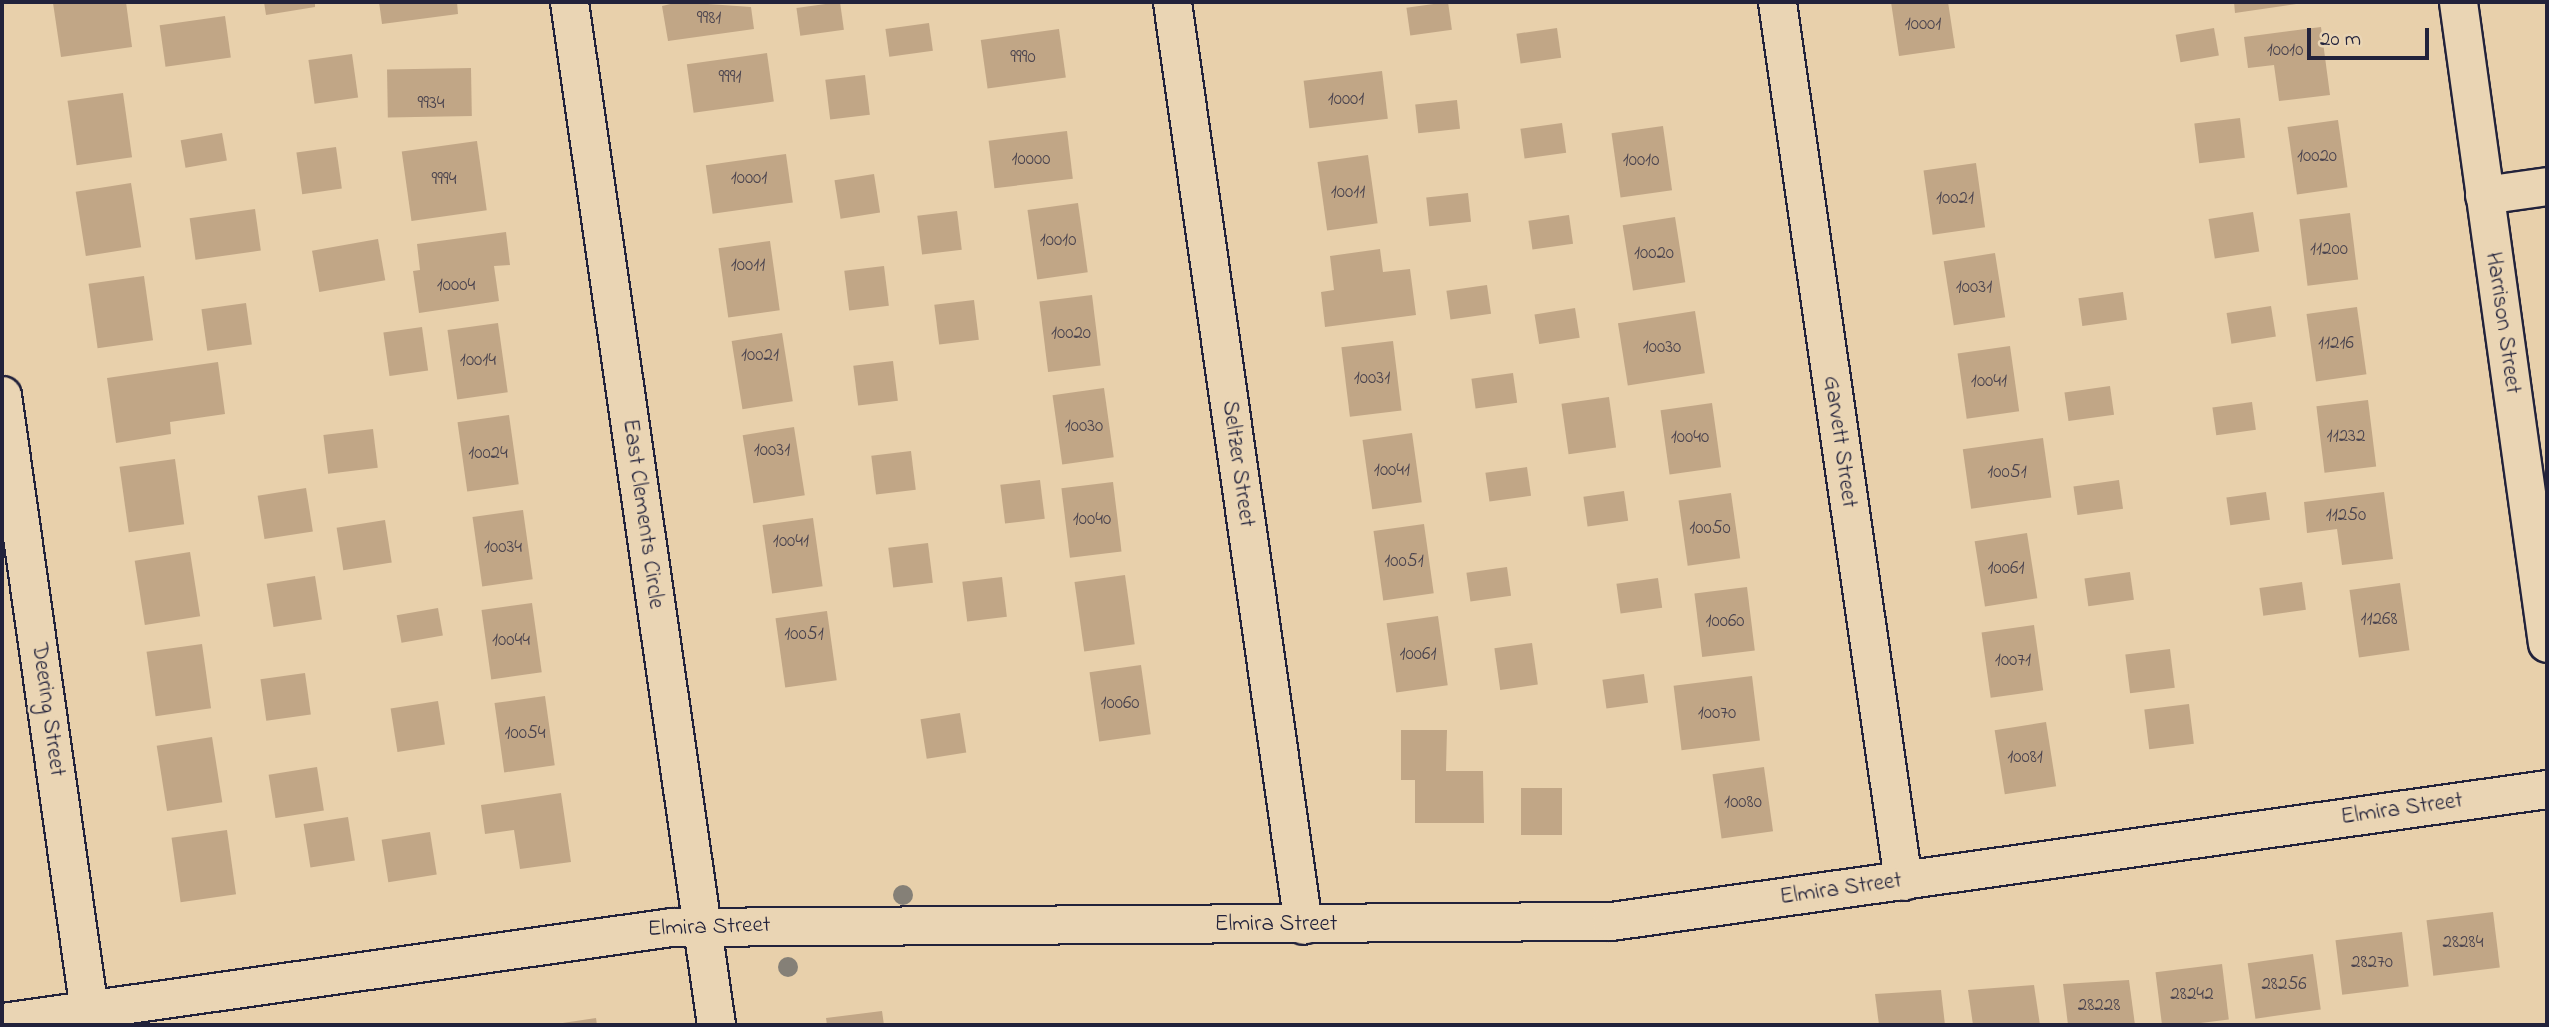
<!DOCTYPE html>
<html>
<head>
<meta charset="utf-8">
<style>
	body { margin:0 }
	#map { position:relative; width:2549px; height:1027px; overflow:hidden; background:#e8d0ab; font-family:"Indie Flower",sans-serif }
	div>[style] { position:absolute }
	.building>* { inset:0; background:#c1a686; transform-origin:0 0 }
	.roads { filter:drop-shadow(2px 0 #22223b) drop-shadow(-2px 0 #22223b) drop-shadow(0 2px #22223b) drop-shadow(0 -2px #22223b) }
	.minor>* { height:37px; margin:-18.5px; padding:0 18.5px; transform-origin:18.5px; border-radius:18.5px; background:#ead5b4 }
	.trees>* { width:20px; height:20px; margin:-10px; border-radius:50%; background:#858077 }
	span { translate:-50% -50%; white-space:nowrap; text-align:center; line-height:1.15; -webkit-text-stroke:5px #ead5b4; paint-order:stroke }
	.number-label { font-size:19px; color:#4a434e }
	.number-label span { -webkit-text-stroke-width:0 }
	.street-label { font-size:23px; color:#22223b }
	.frame { position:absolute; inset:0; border:4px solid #22223b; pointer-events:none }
	.scale { position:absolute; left:2307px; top:28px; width:122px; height:32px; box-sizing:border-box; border:4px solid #22223b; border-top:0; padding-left:9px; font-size:21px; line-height:24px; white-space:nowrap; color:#22223b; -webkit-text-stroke:5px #ead5b4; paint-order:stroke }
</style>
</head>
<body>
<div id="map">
	<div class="building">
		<i style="clip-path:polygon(126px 2px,132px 47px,61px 57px,53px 3px)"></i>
		<i style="clip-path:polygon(264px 2px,315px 2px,315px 7px,266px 15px)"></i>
		<i style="clip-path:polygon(379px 2px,457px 2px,458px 14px,382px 24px)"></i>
		<i style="clip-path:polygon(679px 2px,751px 7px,754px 29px,668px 41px,662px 6px)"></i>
		<i style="left:840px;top:2px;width:28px;height:44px;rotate:82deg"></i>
		<i style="left:1448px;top:2px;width:28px;height:42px;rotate:82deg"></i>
		<i style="clip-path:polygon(1891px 2px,1948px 2px,1955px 48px,1899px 56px)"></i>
		<i style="clip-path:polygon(2234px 2px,2303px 2px,2303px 3px,2235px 13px)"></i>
		<i style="left:225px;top:16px;width:42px;height:66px;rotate:82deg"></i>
		<i style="left:929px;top:23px;width:28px;height:44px;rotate:82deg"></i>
		<i style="clip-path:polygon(2321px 27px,2330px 95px,2279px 101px,2274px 65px,2248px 68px,2244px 37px)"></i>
		<i style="left:1557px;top:28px;width:30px;height:41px;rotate:82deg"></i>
		<i style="left:2214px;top:28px;width:28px;height:39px;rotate:80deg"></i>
		<i style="left:1059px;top:29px;width:49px;height:79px;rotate:82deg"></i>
		<i style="left:767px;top:53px;width:49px;height:81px;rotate:82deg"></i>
		<i style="left:352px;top:54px;width:44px;height:44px;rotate:82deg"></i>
		<i style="left:471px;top:68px;width:48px;height:84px;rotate:89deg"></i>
		<i style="left:1382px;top:71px;width:48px;height:79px;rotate:83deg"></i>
		<i style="left:865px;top:75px;width:40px;height:40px;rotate:83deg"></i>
		<i style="left:123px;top:93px;width:65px;height:56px;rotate:82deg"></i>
		<i style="left:1457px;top:100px;width:29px;height:42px;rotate:84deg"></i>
		<i style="left:2240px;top:118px;width:40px;height:46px;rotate:83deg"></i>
		<i style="left:2338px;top:120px;width:68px;height:51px;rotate:82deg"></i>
		<i style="left:1562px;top:123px;width:30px;height:42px;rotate:82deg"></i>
		<i style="left:1663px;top:126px;width:65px;height:52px;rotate:82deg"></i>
		<i style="left:1067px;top:131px;width:48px;height:79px;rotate:83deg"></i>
		<i style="left:222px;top:133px;width:28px;height:42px;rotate:80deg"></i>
		<i style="left:477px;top:141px;width:70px;height:76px;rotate:82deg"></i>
		<i style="left:336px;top:147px;width:42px;height:40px;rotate:82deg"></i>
		<i style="left:786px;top:154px;width:49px;height:81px;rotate:82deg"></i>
		<i style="left:1368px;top:155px;width:69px;height:51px;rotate:82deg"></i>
		<i style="left:1976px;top:163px;width:65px;height:53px;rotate:82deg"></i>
		<i style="left:874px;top:174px;width:39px;height:40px;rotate:81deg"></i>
		<i style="left:131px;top:183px;width:65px;height:56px;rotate:81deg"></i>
		<i style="left:1468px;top:193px;width:29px;height:42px;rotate:84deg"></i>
		<i style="left:1078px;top:203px;width:70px;height:51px;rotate:82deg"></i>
		<i style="left:255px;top:209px;width:42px;height:66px;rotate:82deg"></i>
		<i style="left:957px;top:211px;width:39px;height:40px;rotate:83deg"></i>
		<i style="left:2253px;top:212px;width:40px;height:45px;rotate:81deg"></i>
		<i style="left:2350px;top:213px;width:67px;height:51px;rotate:83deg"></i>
		<i style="left:1569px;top:215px;width:29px;height:41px;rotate:82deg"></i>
		<i style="left:1675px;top:217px;width:66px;height:53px;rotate:81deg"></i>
		<i style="clip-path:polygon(506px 232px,510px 265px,494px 266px,499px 301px,419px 313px,413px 271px,420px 270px,417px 244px)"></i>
		<i style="left:378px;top:239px;width:42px;height:67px;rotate:80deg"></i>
		<i style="left:770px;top:241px;width:70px;height:52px;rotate:82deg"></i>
		<i style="clip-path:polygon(1380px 249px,1383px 272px,1410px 269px,1416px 315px,1325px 327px,1321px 292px,1334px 290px,1330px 256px)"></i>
		<i style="left:1995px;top:253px;width:65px;height:52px;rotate:81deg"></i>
		<i style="left:884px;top:266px;width:40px;height:40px;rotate:83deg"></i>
		<i style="left:144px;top:276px;width:65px;height:56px;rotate:82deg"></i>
		<i style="left:1487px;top:285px;width:29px;height:41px;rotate:82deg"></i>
		<i style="left:2123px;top:292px;width:28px;height:45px;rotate:82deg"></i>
		<i style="left:1092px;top:295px;width:71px;height:53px;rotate:83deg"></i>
		<i style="left:974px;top:300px;width:40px;height:40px;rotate:83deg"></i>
		<i style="left:246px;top:303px;width:42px;height:45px;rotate:82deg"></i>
		<i style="left:2271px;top:306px;width:31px;height:45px;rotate:81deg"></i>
		<i style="left:2357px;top:307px;width:68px;height:51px;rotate:82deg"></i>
		<i style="left:1575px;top:308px;width:30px;height:41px;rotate:81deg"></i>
		<i style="left:1695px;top:311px;width:63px;height:78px;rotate:81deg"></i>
		<i style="left:498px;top:323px;width:70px;height:51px;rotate:82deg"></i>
		<i style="left:422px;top:327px;width:44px;height:39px;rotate:82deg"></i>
		<i style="left:782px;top:333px;width:69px;height:51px;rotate:81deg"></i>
		<i style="left:1393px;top:341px;width:70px;height:52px;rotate:83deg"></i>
		<i style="left:2010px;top:346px;width:66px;height:53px;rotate:82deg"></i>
		<i style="left:893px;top:361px;width:40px;height:40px;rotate:83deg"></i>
		<i style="clip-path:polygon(218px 362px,225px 414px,170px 422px,171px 434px,116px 443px,107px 378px)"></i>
		<i style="left:1513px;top:373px;width:30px;height:42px;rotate:82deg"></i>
		<i style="left:2110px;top:386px;width:29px;height:46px;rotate:82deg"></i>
		<i style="left:1104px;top:388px;width:70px;height:52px;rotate:82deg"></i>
		<i style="left:1609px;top:397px;width:51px;height:48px;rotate:82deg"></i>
		<i style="left:2368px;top:400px;width:67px;height:52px;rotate:83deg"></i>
		<i style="left:2252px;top:402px;width:28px;height:40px;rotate:82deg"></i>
		<i style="left:1712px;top:403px;width:65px;height:52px;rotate:82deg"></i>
		<i style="left:509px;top:415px;width:70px;height:52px;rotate:82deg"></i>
		<i style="left:794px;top:427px;width:69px;height:52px;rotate:81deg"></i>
		<i style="left:373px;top:429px;width:39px;height:50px;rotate:83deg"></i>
		<i style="left:1412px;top:433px;width:70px;height:50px;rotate:82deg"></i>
		<i style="left:2043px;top:438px;width:60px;height:81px;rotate:82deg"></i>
		<i style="left:911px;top:451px;width:39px;height:40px;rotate:83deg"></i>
		<i style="left:175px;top:459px;width:66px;height:56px;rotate:82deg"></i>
		<i style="left:1527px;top:467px;width:29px;height:42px;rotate:82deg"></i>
		<i style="left:1040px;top:480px;width:39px;height:40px;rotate:83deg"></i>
		<i style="left:2119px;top:480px;width:29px;height:46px;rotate:82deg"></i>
		<i style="left:1113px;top:482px;width:70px;height:52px;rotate:83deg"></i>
		<i style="left:306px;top:488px;width:44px;height:49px;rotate:81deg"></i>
		<i style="left:1624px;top:491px;width:30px;height:41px;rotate:82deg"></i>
		<i style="left:2266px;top:492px;width:28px;height:40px;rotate:82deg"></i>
		<i style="clip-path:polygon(2384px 492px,2393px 559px,2342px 565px,2337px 529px,2307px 533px,2304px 502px)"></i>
		<i style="left:1731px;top:493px;width:66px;height:53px;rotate:82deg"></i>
		<i style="left:523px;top:510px;width:70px;height:51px;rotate:82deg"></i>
		<i style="left:813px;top:518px;width:69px;height:51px;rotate:82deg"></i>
		<i style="left:385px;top:520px;width:43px;height:49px;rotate:81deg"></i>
		<i style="left:1424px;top:524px;width:70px;height:51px;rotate:82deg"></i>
		<i style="left:2027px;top:533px;width:66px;height:53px;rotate:81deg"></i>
		<i style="left:928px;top:543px;width:40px;height:40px;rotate:83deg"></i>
		<i style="left:190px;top:552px;width:65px;height:56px;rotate:81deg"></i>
		<i style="left:1507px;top:567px;width:29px;height:41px;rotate:82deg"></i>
		<i style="left:2130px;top:572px;width:28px;height:46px;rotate:82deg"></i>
		<i style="left:1125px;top:575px;width:70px;height:51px;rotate:82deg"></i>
		<i style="left:315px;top:576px;width:44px;height:49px;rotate:81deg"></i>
		<i style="left:1002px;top:577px;width:40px;height:40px;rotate:83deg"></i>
		<i style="left:1658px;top:578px;width:30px;height:42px;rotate:82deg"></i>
		<i style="left:2302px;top:582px;width:28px;height:43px;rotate:82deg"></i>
		<i style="left:2400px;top:583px;width:68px;height:51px;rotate:82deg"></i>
		<i style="left:1747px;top:587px;width:64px;height:53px;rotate:83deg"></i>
		<i style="left:532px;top:603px;width:70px;height:51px;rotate:82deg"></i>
		<i style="left:438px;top:608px;width:28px;height:42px;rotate:80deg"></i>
		<i style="left:827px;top:611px;width:70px;height:52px;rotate:82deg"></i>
		<i style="left:1438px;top:616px;width:70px;height:52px;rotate:82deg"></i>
		<i style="left:2034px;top:625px;width:66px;height:53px;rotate:82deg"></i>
		<i style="left:1532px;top:643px;width:42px;height:38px;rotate:82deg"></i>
		<i style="left:202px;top:644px;width:65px;height:56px;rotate:82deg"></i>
		<i style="left:2170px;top:649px;width:39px;height:45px;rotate:83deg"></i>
		<i style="left:1141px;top:665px;width:70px;height:52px;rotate:82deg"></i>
		<i style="left:305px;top:673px;width:42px;height:45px;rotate:82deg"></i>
		<i style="left:1644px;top:674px;width:29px;height:42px;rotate:82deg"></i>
		<i style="left:1752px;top:676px;width:65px;height:79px;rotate:83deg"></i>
		<i style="left:545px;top:696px;width:70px;height:51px;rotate:82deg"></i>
		<i style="left:438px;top:701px;width:44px;height:48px;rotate:81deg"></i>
		<i style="left:2189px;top:704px;width:40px;height:45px;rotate:83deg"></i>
		<i style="left:960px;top:713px;width:40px;height:40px;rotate:81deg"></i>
		<i style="left:2046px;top:722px;width:65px;height:52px;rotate:81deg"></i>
		<i style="clip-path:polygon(1401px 730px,1447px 730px,1446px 771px,1483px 771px,1484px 823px,1415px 823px,1415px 780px,1401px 780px)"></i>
		<i style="left:212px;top:737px;width:66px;height:56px;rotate:81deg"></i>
		<i style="left:317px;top:767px;width:44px;height:49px;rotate:81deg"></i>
		<i style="left:1764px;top:767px;width:65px;height:52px;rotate:82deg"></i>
		<i style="left:1521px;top:788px;width:41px;height:47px"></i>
		<i style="clip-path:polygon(561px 793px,571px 862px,520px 869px,514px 830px,485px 834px,481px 805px)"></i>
		<i style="left:348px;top:817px;width:44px;height:45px;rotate:81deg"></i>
		<i style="left:227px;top:830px;width:65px;height:56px;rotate:82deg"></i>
		<i style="left:430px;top:832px;width:43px;height:49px;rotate:81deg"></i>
		<i style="left:2493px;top:912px;width:56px;height:67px;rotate:83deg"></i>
		<i style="left:2402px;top:932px;width:55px;height:67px;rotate:83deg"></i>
		<i style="left:2313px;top:954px;width:56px;height:66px;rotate:82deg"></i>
		<i style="left:2222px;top:964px;width:56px;height:67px;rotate:83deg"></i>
		<i style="clip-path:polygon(2129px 980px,2135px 1025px,2068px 1025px,2063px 984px)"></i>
		<i style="clip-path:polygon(2034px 985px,2040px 1025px,1973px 1025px,1968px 990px)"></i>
		<i style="clip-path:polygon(1941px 990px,1945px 1025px,1879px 1025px,1875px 994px)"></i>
		<i style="clip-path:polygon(882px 1011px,884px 1025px,827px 1025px,826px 1018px)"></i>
		<i style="clip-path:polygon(596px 1018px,597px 1025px,556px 1025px,556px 1024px)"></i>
	</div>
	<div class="roads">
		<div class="minor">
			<i style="left:569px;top:2px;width:1034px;rotate:81.82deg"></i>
			<i style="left:1172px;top:2px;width:932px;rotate:81.92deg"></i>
			<i style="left:1777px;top:2px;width:888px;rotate:81.84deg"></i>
			<i style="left:2458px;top:2px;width:647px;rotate:82.1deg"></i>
			<i style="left:2484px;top:195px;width:64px;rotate:-8.1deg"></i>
			<i style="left:2px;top:395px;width:636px;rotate:81.96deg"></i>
			<i style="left:2px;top:1022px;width:676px;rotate:-8.08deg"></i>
			<i style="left:671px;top:927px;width:940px;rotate:-0.37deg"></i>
			<i style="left:1611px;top:921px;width:945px;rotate:-8.03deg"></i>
		</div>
	</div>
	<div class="trees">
		<i style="left:903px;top:895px"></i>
		<i style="left:788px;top:967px"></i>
	</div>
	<div class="number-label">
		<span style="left:709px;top:19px">9981</span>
		<span style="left:1923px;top:25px">10001</span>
		<span style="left:2285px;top:51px">10010</span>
		<span style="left:1023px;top:58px">9990</span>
		<span style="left:730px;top:78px">9991</span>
		<span style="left:1346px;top:100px">10001</span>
		<span style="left:431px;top:104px">9934</span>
		<span style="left:2317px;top:157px">10020</span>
		<span style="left:1031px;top:160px">10000</span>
		<span style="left:1641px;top:161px">10010</span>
		<span style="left:749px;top:179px">10001</span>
		<span style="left:444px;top:180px">9994</span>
		<span style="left:1348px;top:193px">10011</span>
		<span style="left:1955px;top:199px">10021</span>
		<span style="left:1058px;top:241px">10010</span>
		<span style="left:2329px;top:250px">11200</span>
		<span style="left:1654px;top:254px">10020</span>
		<span style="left:748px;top:266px">10011</span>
		<span style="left:456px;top:286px">10004</span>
		<span style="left:1974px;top:288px">10031</span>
		<span style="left:1071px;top:334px">10020</span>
		<span style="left:2336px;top:344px">11216</span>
		<span style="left:1662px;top:348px">10030</span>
		<span style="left:760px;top:356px">10021</span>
		<span style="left:478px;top:361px">10014</span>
		<span style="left:1372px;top:379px">10031</span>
		<span style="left:1989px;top:382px">10041</span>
		<span style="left:1084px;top:427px">10030</span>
		<span style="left:2346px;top:437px">11232</span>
		<span style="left:1690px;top:438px">10040</span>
		<span style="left:772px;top:451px">10031</span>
		<span style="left:488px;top:454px">10024</span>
		<span style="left:1392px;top:471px">10041</span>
		<span style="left:2007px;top:473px">10051</span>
		<span style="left:2346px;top:516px">11250</span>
		<span style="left:1092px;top:520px">10040</span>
		<span style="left:1710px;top:529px">10050</span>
		<span style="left:791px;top:542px">10041</span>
		<span style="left:503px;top:548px">10034</span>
		<span style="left:1404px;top:562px">10051</span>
		<span style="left:2006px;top:569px">10061</span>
		<span style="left:2379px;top:620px">11268</span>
		<span style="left:1725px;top:622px">10060</span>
		<span style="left:804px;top:635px">10051</span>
		<span style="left:511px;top:641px">10044</span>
		<span style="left:1418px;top:655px">10061</span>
		<span style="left:2013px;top:661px">10071</span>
		<span style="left:1120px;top:704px">10060</span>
		<span style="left:1717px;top:714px">10070</span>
		<span style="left:525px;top:734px">10054</span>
		<span style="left:2025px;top:758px">10081</span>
		<span style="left:1743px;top:803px">10080</span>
		<span style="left:2463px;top:943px">28284</span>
		<span style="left:2372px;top:963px">28270</span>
		<span style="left:2284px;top:985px">28256</span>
		<span style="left:2192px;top:995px">28242</span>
		<span style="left:2099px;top:1006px">28228</span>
	</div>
	<div class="street-label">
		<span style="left:2502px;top:323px;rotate:82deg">Harrison Street</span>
		<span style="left:1839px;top:442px;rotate:82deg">Garvett Street</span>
		<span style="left:1237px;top:464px;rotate:82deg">Seltzer Street</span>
		<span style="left:642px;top:514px;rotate:82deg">East Clements Circle</span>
		<span style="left:47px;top:710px;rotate:82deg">Deering Street</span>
		<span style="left:2402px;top:810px;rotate:-8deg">Elmira Street</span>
		<span style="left:1841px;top:890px;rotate:-8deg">Elmira Street</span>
		<span style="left:1276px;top:925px">Elmira Street</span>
		<span style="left:709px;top:928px;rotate:-2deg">Elmira Street</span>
	</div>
	<div class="frame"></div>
	<div class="scale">20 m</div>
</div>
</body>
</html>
